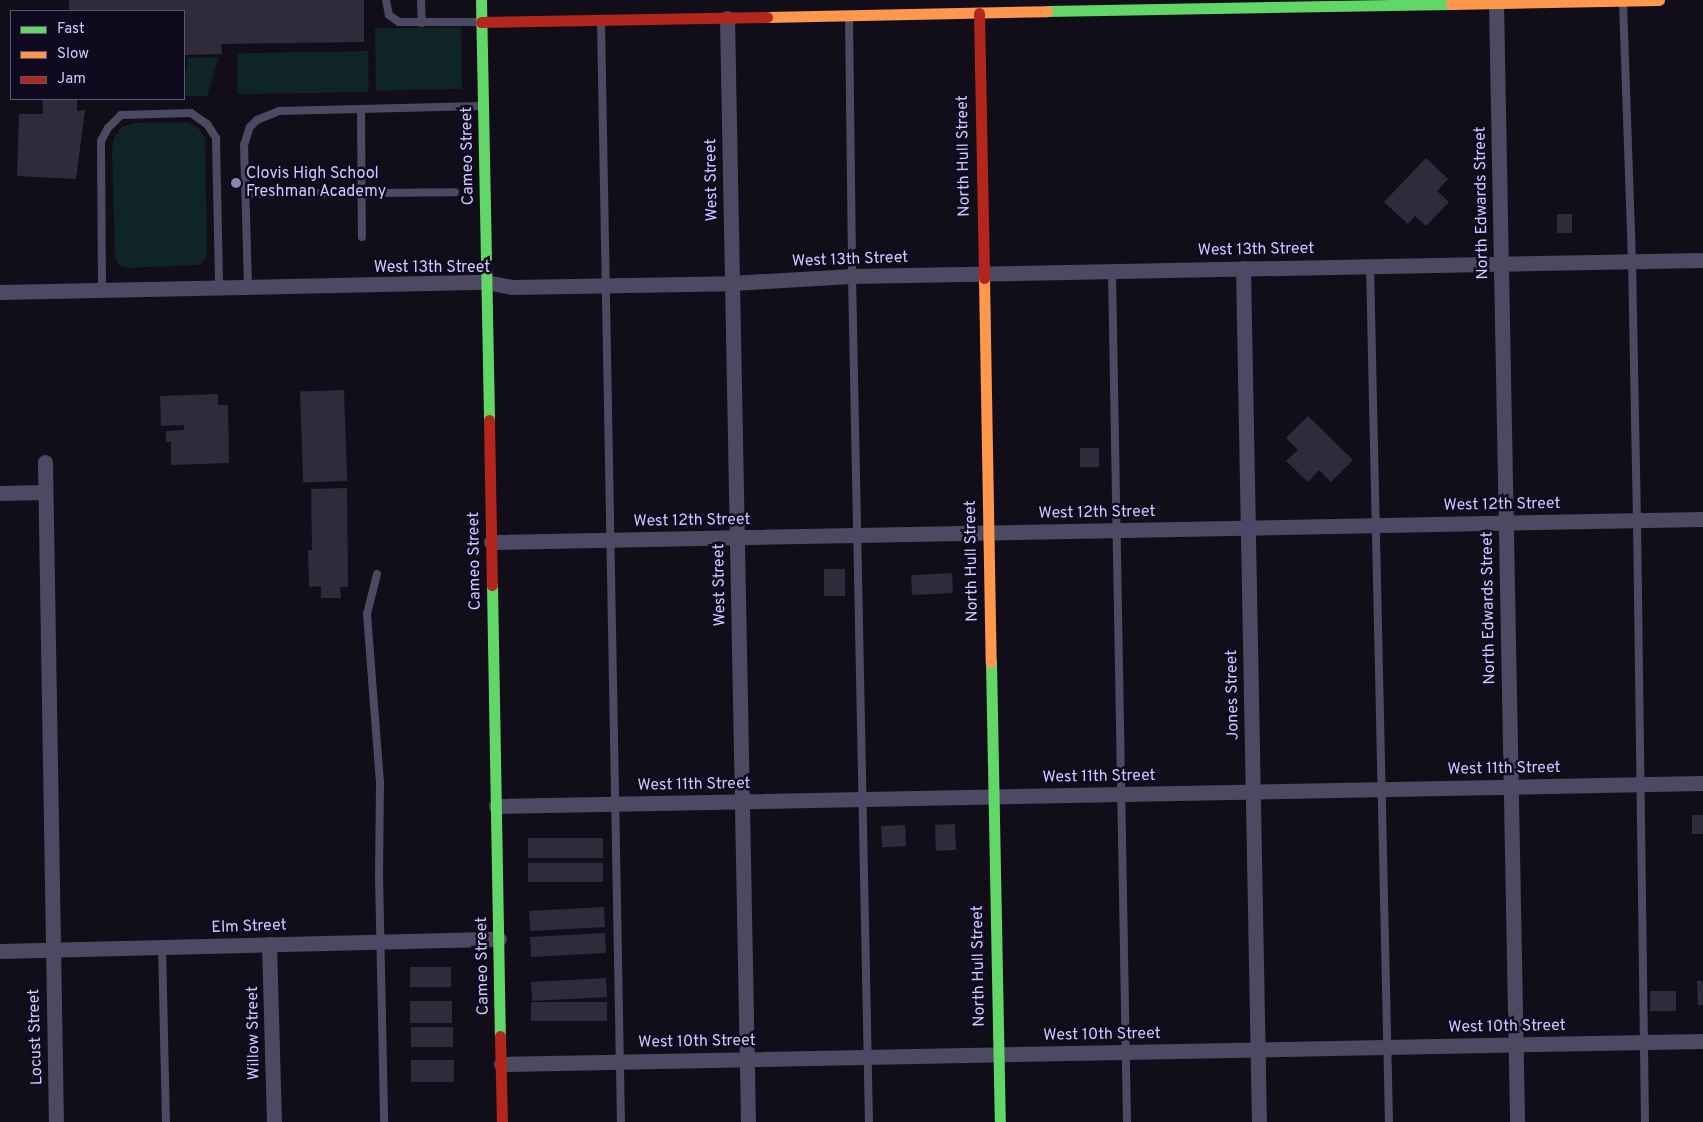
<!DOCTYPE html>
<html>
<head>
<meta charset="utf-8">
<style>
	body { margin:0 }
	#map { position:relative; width:1703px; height:1122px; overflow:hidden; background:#110e1a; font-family:Overpass,sans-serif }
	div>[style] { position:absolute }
	.green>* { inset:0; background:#0e2426; transform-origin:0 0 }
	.building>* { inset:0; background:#2f2b3d; transform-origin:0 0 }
	.lane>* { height:8px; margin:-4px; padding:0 4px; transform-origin:4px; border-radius:4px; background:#4c4963 }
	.street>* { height:15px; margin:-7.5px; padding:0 7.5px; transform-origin:7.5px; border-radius:7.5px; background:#4c4963 }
	.fast>* { height:11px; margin:-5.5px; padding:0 5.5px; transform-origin:5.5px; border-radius:5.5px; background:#63d668 }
	.slow>* { height:11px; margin:-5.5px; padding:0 5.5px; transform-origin:5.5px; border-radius:5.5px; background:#ff974d }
	.jam>* { height:11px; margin:-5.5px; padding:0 5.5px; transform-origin:5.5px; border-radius:5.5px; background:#b3261e }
	.dots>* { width:14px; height:14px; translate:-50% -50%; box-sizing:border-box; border:2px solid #0f0a1e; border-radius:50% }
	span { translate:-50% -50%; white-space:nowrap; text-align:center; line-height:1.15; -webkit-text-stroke:5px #0f0a1e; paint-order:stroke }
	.street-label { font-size:16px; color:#d1c7ff }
	.poi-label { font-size:16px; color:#d1c7ff }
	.left { translate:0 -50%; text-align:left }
	.legend { position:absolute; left:10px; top:10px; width:175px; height:90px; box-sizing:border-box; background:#0f0a1e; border:1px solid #5d5678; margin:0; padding:6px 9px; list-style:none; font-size:15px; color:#d1c7ff }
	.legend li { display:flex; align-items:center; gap:10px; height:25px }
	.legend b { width:25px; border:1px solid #5d5678 }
</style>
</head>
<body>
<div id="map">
	<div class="green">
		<i style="left:461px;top:27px;width:62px;height:86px;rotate:89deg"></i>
		<i style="left:368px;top:51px;width:41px;height:131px;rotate:89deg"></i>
		<i style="clip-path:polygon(219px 57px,207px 96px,184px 96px,184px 71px,187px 70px,187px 58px)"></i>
		<i style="clip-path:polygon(188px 122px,199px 129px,205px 138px,207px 250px,205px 260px,199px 265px,124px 268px,118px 264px,115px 256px,112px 149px,114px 138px,122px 127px,134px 123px)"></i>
	</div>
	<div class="building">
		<i style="clip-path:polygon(69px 0,364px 0,364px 42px,221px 44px,222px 54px,184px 55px,184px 11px,69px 11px)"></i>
		<i style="clip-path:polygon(42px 99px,77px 99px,77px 111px,85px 110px,76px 179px,17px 176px,19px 114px,43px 114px)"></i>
		<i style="clip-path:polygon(1426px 158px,1448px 179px,1437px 191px,1449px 202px,1426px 226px,1415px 216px,1408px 224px,1384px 202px)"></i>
		<i style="left:1557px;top:214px;width:15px;height:19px"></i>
		<i style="left:344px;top:390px;width:91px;height:44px;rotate:88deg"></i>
		<i style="clip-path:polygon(218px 394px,218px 405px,228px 405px,229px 463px,171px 465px,171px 442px,166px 442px,166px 431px,184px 430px,184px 425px,161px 426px,160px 396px)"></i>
		<i style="clip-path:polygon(1308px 416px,1353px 460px,1331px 482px,1319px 470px,1308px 482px,1286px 461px,1298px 450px,1286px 438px)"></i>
		<i style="left:1099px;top:448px;width:19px;height:19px;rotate:90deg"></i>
		<i style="clip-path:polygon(347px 488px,348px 587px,340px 587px,341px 598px,321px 598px,321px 586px,309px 587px,308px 550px,312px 550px,311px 489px)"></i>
		<i style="left:824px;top:569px;width:21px;height:27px"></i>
		<i style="left:952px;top:573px;width:20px;height:41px;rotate:87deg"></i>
		<i style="left:1703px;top:815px;width:19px;height:11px;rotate:90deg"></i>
		<i style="left:955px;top:824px;width:26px;height:20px;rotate:88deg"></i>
		<i style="left:905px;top:825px;width:21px;height:24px;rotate:87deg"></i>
		<i style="left:603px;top:838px;width:20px;height:75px;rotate:90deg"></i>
		<i style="left:603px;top:863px;width:19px;height:75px;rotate:90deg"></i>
		<i style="left:604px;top:907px;width:20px;height:75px;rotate:87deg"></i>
		<i style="left:605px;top:933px;width:20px;height:75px;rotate:87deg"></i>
		<i style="left:451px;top:967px;width:20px;height:41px;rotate:90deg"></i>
		<i style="left:606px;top:978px;width:19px;height:75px;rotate:87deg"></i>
		<i style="clip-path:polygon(1697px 981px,1703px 981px,1703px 1005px,1698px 1005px)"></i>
		<i style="left:1676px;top:991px;width:20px;height:26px;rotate:90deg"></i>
		<i style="left:452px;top:1001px;width:22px;height:42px;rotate:90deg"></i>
		<i style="left:607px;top:1002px;width:19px;height:76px;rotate:90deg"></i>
		<i style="left:411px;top:1027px;width:42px;height:20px"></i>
		<i style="left:454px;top:1060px;width:22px;height:43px;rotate:90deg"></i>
	</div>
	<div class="lane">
		<i style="left:386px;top:0;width:15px;rotate:79deg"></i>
		<i style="left:389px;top:15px;width:12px;rotate:35deg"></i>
		<i style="left:399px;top:22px;width:80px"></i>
		<i style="left:421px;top:0;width:23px;rotate:88deg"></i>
		<i style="left:1623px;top:3px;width:258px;rotate:88deg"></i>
		<i style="left:1632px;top:261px;width:259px;rotate:88.9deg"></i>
		<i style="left:1637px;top:520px;width:602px;rotate:89.24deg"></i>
		<i style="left:849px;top:17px;width:259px;rotate:89.3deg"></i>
		<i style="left:852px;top:276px;width:846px;rotate:88.85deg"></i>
		<i style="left:601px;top:22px;width:1100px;rotate:88.96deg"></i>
		<i style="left:361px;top:109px;width:128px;rotate:89.6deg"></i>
		<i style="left:246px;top:194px;width:209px;rotate:-0.5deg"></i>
		<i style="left:1370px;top:266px;width:856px;rotate:88.73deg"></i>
		<i style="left:1112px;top:271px;width:851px;rotate:88.99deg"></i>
		<i style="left:248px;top:287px;width:142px;rotate:-91.6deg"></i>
		<i style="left:244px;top:145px;width:19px;rotate:-72deg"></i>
		<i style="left:250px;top:127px;width:10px;rotate:-45deg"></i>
		<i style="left:257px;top:120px;width:24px;rotate:-22deg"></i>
		<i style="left:279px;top:111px;width:202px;rotate:-1.4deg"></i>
		<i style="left:102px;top:288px;width:147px;rotate:-90.4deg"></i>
		<i style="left:101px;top:141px;width:15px;rotate:-62deg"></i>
		<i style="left:108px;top:128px;width:18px;rotate:-45deg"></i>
		<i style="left:121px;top:115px;width:70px;rotate:-1.6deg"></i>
		<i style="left:191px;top:113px;width:19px;rotate:35deg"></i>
		<i style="left:207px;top:124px;width:17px;rotate:57deg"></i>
		<i style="left:216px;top:138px;width:148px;rotate:88.8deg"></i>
		<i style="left:377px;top:574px;width:41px;rotate:104deg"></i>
		<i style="left:367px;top:614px;width:169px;rotate:85.6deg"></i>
		<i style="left:380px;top:782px;width:92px;rotate:90.6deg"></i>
		<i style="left:379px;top:874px;width:248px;rotate:88.8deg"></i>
		<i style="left:162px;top:947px;width:175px;rotate:88.7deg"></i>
	</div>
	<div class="street">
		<i style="left:1496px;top:3px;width:1119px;rotate:88.92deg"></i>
		<i style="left:727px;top:18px;width:1104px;rotate:88.91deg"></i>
		<i style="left:1243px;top:268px;width:854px;rotate:88.93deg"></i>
		<i style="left:0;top:292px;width:486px;rotate:-1.2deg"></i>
		<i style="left:486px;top:282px;width:26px;rotate:11deg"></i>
		<i style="left:512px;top:287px;width:219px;rotate:-1deg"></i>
		<i style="left:731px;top:283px;width:121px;rotate:-3.3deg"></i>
		<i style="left:852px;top:276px;width:851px;rotate:-1.08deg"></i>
		<i style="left:45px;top:462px;width:660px;rotate:89.05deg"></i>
		<i style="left:0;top:493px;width:45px;rotate:-1.3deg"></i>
		<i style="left:491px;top:542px;width:1212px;rotate:-1.09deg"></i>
		<i style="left:496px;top:806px;width:1207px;rotate:-1.09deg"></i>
		<i style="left:269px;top:944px;width:178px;rotate:88.4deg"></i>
		<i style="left:0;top:951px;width:499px;rotate:-1.4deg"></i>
		<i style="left:501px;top:1064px;width:1202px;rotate:-1.1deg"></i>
	</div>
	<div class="fast">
		<i style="left:481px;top:0;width:420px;rotate:88.9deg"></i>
		<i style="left:1047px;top:11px;width:404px;rotate:-1deg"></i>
		<i style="left:492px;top:585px;width:451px;rotate:89deg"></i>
		<i style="left:991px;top:662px;width:460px;rotate:88.9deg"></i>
	</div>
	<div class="slow">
		<i style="left:1451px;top:4px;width:208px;rotate:-1.1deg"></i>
		<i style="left:767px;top:17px;width:280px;rotate:-1.2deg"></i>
		<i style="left:984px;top:278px;width:384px;rotate:89deg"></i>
	</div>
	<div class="jam">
		<i style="left:979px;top:13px;width:265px;rotate:88.9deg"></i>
		<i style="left:481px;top:22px;width:286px;rotate:-1deg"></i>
		<i style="left:489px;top:420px;width:165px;rotate:89deg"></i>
		<i style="left:500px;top:1036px;width:86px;rotate:88.7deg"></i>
	</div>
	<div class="dots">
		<i style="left:236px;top:183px;background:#8e86af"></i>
	</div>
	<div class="street-label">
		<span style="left:468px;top:156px;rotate:-91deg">Cameo Street</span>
		<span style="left:964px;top:156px;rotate:-91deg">North Hull Street</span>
		<span style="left:712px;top:180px;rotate:-91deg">West Street</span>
		<span style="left:1482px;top:203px;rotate:-91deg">North Edwards Street</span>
		<span style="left:1256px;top:250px;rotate:-1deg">West 13th Street</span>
		<span style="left:850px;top:260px;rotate:-2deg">West 13th Street</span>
		<span style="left:432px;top:268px">West 13th Street</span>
		<span style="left:1502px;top:505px;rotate:-1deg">West 12th Street</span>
		<span style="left:1097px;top:513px;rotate:-1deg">West 12th Street</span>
		<span style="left:692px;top:521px;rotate:-1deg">West 12th Street</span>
		<span style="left:475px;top:561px;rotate:-91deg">Cameo Street</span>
		<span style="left:972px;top:561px;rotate:-91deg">North Hull Street</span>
		<span style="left:720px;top:585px;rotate:-91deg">West Street</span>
		<span style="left:1489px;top:608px;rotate:-91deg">North Edwards Street</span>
		<span style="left:1233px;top:695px;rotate:-91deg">Jones Street</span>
		<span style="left:1504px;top:769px;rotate:-1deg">West 11th Street</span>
		<span style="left:1099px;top:777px;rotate:-1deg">West 11th Street</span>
		<span style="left:694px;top:785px;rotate:-1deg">West 11th Street</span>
		<span style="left:249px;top:927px;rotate:-2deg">Elm Street</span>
		<span style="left:483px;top:966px;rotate:-91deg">Cameo Street</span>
		<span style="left:979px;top:966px;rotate:-91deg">North Hull Street</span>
		<span style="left:1507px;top:1027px;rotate:-1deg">West 10th Street</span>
		<span style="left:254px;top:1033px;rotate:-91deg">Willow Street</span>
		<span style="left:1102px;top:1035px;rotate:-1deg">West 10th Street</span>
		<span style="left:36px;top:1037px;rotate:-92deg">Locust Street</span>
		<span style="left:697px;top:1042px;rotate:-1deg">West 10th Street</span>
	</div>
	<div class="poi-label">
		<span class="left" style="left:246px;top:183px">Clovis High School<br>Freshman Academy</span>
	</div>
	<ul class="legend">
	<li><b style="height:6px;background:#63d668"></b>Fast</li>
	<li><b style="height:6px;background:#ff974d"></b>Slow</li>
	<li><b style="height:6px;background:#b3261e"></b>Jam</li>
	</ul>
</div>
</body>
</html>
